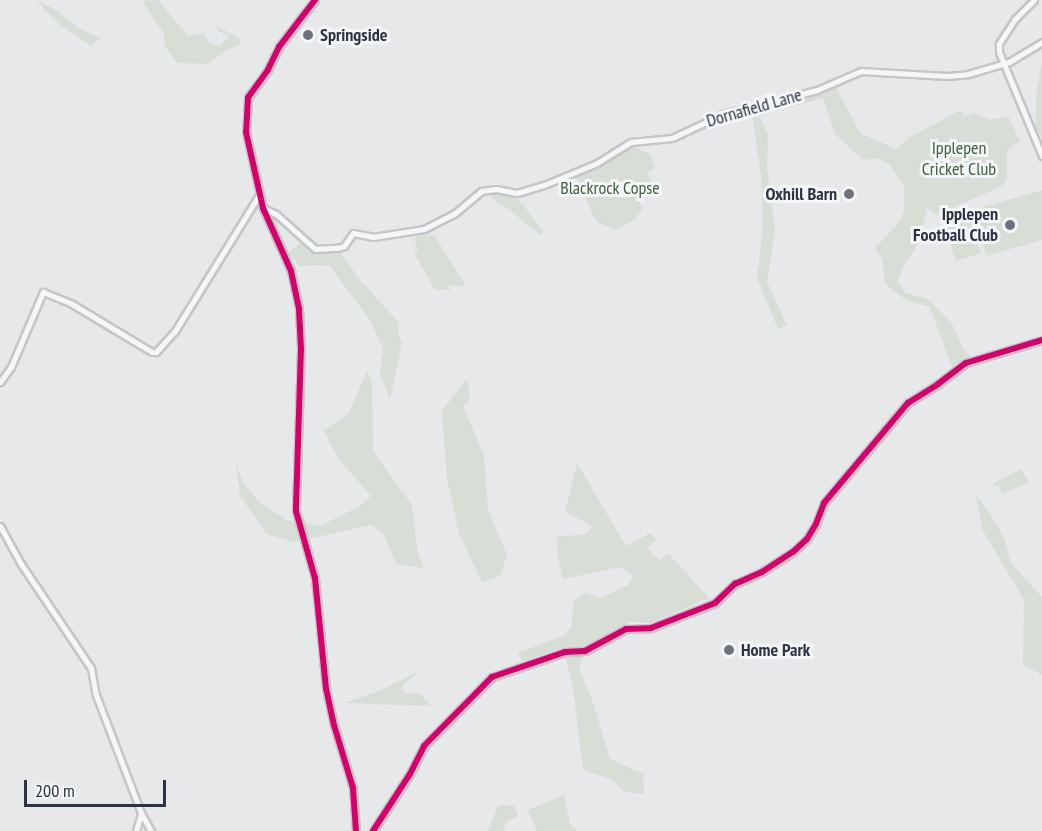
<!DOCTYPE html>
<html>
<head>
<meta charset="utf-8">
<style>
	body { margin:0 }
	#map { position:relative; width:1042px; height:831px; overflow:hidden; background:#e6e8ea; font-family:"PT Sans Narrow",sans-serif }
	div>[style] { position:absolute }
	.green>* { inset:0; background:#d6ded6; transform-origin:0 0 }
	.roads { filter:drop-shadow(2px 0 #c4c6c8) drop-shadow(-2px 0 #c4c6c8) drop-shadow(0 2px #c4c6c8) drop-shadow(0 -2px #c4c6c8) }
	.street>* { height:5px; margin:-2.5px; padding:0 2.5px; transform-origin:2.5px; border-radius:2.5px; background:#f5f6f7 }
	.cycleway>* { height:6px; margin:-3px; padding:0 3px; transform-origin:3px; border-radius:3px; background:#d6006c }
	.dots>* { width:16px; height:16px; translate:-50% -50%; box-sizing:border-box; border:3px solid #f4f6f9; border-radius:50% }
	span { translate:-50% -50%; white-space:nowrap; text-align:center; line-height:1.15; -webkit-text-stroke:6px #f4f6f9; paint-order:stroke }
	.poi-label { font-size:18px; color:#2b3445; font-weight:700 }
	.left { translate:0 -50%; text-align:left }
	.right { translate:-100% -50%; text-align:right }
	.street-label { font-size:18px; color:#2b3445 }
	.park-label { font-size:18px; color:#3f6138 }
	.scale { position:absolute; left:24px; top:780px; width:142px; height:27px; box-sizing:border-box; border:3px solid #2b3445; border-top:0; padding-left:8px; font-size:18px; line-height:21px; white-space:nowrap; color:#2b3445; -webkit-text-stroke:4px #f4f6f9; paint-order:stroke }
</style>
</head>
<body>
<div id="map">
	<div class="green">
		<i style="clip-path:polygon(36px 0,53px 8px,78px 27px,100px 39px,91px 46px,59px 24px)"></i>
		<i style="clip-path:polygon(158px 0,188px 36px,204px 33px,210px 44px,220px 46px,230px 36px,217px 31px,216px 25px,241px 40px,239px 45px,227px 50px,208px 64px,177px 63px,165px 46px,164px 34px,142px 1px)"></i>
		<i style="clip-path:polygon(1042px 60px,1042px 139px,1036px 127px,1036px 97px)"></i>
		<i style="clip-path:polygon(835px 86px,860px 133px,896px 149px,910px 137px,961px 110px,964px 116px,975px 113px,989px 120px,1008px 116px,1020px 141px,1007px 150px,1007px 179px,1002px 186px,937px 215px,927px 208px,919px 243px,904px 265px,898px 281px,905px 293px,926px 298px,951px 322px,964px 350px,972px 357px,953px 370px,930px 307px,906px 300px,885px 284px,882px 259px,875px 248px,896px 226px,904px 212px,904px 187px,890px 165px,877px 158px,863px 160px,835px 134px,823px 98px,759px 116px,768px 134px,767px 169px,775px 230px,767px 282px,787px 325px,778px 329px,757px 278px,763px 226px,761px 177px,752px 111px)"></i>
		<i style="clip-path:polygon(633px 146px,650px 154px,655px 168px,648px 172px,651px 182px,637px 188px,642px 210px,633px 221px,614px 230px,595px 220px,577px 177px)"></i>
		<i style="clip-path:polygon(1042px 190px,1042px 240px,986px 256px,974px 210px)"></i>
		<i style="clip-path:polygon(488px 191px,516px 196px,544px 232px,540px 235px,507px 208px,496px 202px)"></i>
		<i style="left:969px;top:216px;width:39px;height:26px;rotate:73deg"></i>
		<i style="clip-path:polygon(434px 235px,466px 286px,449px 286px,450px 290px,435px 290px,414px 253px,418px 250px,414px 239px,417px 236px)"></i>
		<i style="clip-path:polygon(301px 241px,316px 251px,339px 250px,360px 280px,399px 323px,398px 334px,402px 343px,390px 399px,380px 374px,383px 349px,370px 320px,329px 265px,300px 266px,289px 253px)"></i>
		<i style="clip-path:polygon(367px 371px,372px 383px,373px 451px,412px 505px,417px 549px,423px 568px,396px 564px,384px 534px,371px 525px,294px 542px,267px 534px,240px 496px,236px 463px,243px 482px,258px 501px,287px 520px,320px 526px,360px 506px,371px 496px,338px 458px,324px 431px,349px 413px)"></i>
		<i style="clip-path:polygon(468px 380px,470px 399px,463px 406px,484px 456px,488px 509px,507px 555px,500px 576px,482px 582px,459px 533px,447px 479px,442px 411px,464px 382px)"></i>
		<i style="clip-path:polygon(577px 463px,626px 546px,650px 533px,656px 539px,647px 548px,659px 560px,668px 553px,709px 598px,650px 623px,630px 622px,589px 644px,579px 668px,594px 705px,610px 759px,643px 774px,644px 794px,625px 792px,611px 779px,583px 770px,573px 687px,563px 647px,522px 662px,518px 653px,565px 635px,571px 627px,574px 600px,585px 593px,601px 598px,628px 585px,633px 576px,620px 567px,563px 579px,558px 558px,557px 537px,586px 534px,592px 526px,565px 512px)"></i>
		<i style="clip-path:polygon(1021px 469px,1029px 482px,1002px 494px,998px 485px,992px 487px,994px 483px)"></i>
		<i style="clip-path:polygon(976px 495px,991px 515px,1004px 538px,1011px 563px,1042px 597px,1042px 675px,1023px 665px,1024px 600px,982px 529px)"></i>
		<i style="clip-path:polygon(417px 672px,402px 687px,405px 694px,420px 693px,431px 706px,344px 703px,377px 692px)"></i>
		<i style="clip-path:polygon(564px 795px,570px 824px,578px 831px,537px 831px,528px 810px)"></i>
		<i style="clip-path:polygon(514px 805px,518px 816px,506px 822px,504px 831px,488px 831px,498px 806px)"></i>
	</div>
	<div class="roads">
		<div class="street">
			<i style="left:315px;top:0;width:59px;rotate:127.5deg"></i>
			<i style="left:279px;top:47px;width:25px;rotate:116deg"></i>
			<i style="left:268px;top:70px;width:34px;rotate:126deg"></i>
			<i style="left:248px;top:98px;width:34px;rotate:93deg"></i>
			<i style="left:246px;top:132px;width:78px;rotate:77.4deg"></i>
			<i style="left:263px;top:208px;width:69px;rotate:66deg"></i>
			<i style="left:291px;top:271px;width:39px;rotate:78deg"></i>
			<i style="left:299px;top:309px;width:40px;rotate:87.1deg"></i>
			<i style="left:301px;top:349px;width:162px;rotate:91.8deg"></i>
			<i style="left:296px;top:511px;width:70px;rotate:74.2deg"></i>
			<i style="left:315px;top:578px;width:111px;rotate:84.3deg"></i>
			<i style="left:326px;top:688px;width:38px;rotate:78deg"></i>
			<i style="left:334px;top:725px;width:66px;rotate:73.2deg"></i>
			<i style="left:353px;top:788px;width:43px;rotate:86deg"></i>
			<i style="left:1034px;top:0;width:27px;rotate:135deg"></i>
			<i style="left:1015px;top:19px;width:30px;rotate:123deg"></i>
			<i style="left:999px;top:44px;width:8px;rotate:90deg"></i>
			<i style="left:999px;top:52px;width:113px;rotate:67.5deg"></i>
			<i style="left:263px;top:208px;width:14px;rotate:25deg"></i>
			<i style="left:276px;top:214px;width:52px;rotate:41.9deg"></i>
			<i style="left:315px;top:249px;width:22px;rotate:-3deg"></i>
			<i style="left:337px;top:248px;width:7px;rotate:-16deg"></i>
			<i style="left:344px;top:246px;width:16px;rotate:-55deg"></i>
			<i style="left:353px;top:233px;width:20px;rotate:11deg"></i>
			<i style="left:373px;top:237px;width:52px;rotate:-8.9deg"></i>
			<i style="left:424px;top:229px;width:34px;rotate:-27deg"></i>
			<i style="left:454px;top:214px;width:35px;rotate:-40deg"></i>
			<i style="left:481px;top:191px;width:15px;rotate:-8deg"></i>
			<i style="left:496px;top:189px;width:21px;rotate:11deg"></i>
			<i style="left:517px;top:193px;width:28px;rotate:-17deg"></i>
			<i style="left:544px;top:185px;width:57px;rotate:-22.5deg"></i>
			<i style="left:597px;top:163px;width:40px;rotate:-32deg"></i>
			<i style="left:631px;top:142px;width:41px;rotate:-5.6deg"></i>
			<i style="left:672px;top:138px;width:56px;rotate:-25.2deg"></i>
			<i style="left:723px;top:114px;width:97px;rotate:-14.3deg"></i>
			<i style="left:817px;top:90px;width:48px;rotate:-23.4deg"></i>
			<i style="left:861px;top:71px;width:86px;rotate:3.3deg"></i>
			<i style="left:947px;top:76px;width:21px;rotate:-5deg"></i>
			<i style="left:968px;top:74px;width:43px;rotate:-16.3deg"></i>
			<i style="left:1009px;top:62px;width:39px;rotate:-31deg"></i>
			<i style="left:0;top:382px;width:19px;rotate:-54deg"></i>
			<i style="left:11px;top:367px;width:82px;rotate:-66.9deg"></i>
			<i style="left:43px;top:292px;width:31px;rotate:22deg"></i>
			<i style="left:72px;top:304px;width:93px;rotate:31deg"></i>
			<i style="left:152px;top:352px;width:4px"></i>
			<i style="left:156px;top:352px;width:28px;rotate:-48deg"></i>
			<i style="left:175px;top:331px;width:160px;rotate:-58.3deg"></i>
			<i style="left:0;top:526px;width:43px;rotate:61.1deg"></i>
			<i style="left:21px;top:564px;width:125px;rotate:56.1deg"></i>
			<i style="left:91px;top:668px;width:27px;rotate:80deg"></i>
			<i style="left:96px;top:695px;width:126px;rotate:69.1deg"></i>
			<i style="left:141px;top:813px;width:21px;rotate:61deg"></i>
			<i style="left:136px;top:831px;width:19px;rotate:-74deg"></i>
			<i style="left:373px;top:831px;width:68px;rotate:-57deg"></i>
			<i style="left:410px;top:774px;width:31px;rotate:-63deg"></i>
			<i style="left:424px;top:746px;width:97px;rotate:-45.4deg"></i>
			<i style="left:492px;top:677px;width:77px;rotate:-18.9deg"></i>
			<i style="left:565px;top:652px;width:20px;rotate:-3deg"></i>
			<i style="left:585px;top:651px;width:47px;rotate:-28.2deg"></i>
			<i style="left:626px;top:629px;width:25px;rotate:-2deg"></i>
			<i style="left:651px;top:628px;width:69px;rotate:-21.3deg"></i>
			<i style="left:715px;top:603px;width:28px;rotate:-44deg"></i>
			<i style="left:735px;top:584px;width:30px;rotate:-24deg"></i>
			<i style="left:762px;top:572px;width:37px;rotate:-33deg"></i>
			<i style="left:793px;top:552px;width:19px;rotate:-43deg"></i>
			<i style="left:807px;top:539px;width:17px;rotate:-59deg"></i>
			<i style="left:816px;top:524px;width:22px;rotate:-69deg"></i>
			<i style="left:824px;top:503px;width:131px;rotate:-50deg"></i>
			<i style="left:908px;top:403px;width:36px;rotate:-32deg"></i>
			<i style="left:938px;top:384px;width:35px;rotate:-37deg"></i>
			<i style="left:966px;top:363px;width:79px;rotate:-16.8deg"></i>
		</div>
	</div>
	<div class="cycleway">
		<i style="left:315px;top:0;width:59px;rotate:127.5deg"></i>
		<i style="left:279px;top:47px;width:25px;rotate:116deg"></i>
		<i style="left:268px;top:70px;width:34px;rotate:126deg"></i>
		<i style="left:248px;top:98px;width:34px;rotate:93deg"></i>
		<i style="left:246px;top:132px;width:78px;rotate:77.4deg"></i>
		<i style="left:263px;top:208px;width:69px;rotate:66deg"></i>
		<i style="left:291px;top:271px;width:39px;rotate:78deg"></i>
		<i style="left:299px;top:309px;width:40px;rotate:87.1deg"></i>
		<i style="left:301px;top:349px;width:162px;rotate:91.8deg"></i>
		<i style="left:296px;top:511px;width:70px;rotate:74.2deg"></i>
		<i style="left:315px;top:578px;width:111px;rotate:84.3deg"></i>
		<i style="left:326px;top:688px;width:38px;rotate:78deg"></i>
		<i style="left:334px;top:725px;width:66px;rotate:73.2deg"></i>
		<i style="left:353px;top:788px;width:43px;rotate:86deg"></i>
		<i style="left:373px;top:831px;width:68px;rotate:-57deg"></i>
		<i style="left:410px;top:774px;width:31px;rotate:-63deg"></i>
		<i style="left:424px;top:746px;width:97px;rotate:-45.4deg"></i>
		<i style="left:492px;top:677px;width:77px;rotate:-18.9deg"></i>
		<i style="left:565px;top:652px;width:20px;rotate:-3deg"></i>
		<i style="left:585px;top:651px;width:47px;rotate:-28.2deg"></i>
		<i style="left:626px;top:629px;width:25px;rotate:-2deg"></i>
		<i style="left:651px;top:628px;width:69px;rotate:-21.3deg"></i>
		<i style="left:715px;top:603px;width:28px;rotate:-44deg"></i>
		<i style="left:735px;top:584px;width:30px;rotate:-24deg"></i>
		<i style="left:762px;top:572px;width:37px;rotate:-33deg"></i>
		<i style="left:793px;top:552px;width:19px;rotate:-43deg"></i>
		<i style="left:807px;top:539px;width:17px;rotate:-59deg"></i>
		<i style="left:816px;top:524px;width:22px;rotate:-69deg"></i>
		<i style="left:824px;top:503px;width:131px;rotate:-50deg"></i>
		<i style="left:908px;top:403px;width:36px;rotate:-32deg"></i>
		<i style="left:938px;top:384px;width:35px;rotate:-37deg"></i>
		<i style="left:966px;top:363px;width:79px;rotate:-16.8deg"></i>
	</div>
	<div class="dots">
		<i style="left:308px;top:35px;background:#6c737f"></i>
		<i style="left:849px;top:194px;background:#6c737f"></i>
		<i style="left:1010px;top:225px;background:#6c737f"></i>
		<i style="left:729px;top:650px;background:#6c737f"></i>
	</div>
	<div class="poi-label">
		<span class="left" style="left:320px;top:35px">Springside</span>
		<span class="right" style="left:837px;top:194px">Oxhill Barn</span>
		<span class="right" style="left:998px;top:225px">Ipplepen<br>Football Club</span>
		<span class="left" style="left:741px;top:650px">Home Park</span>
	</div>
	<div class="street-label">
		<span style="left:754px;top:108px;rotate:-16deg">Dornafield Lane</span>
	</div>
	<div class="park-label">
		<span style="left:959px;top:159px">Ipplepen<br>Cricket Club</span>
		<span style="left:610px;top:188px">Blackrock Copse</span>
	</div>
	<div class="scale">200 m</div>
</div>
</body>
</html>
